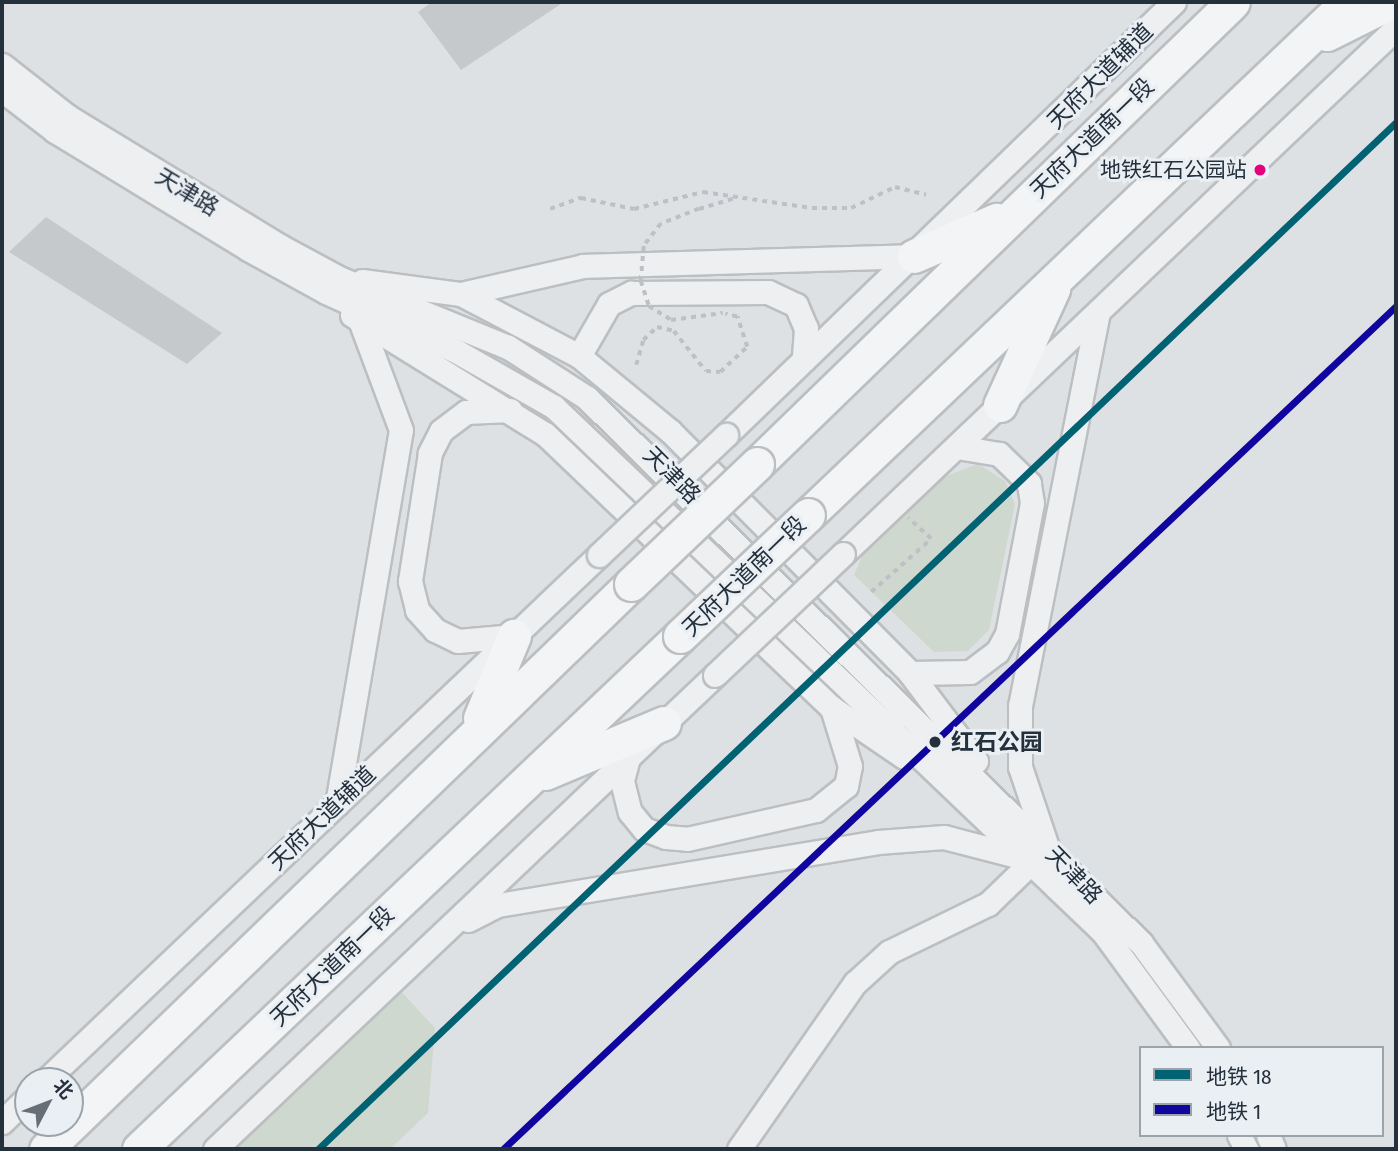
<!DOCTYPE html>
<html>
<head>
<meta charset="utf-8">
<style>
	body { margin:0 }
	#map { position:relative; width:1398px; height:1151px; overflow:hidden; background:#dee1e3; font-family:"Fira Sans Condensed","Noto Sans SC",sans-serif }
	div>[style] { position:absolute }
	.green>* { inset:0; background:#cfd8ce }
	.building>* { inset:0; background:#c6c9cb }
	.path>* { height:3.5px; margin-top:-1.75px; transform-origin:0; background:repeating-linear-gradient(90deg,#bdc0c4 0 5px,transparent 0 10px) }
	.roads { filter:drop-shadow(2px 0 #bcbfc1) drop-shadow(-2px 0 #bcbfc1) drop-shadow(0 2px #bcbfc1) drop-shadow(0 -2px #bcbfc1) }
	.minor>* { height:23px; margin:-11.5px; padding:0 11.5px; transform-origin:11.5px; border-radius:11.5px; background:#edeff1 }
	.highway>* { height:33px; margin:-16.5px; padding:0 16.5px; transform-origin:16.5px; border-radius:16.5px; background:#f2f4f5 }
	.path-bridge>* { height:3.5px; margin-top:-1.75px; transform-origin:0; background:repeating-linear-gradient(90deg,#bdc0c4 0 5px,transparent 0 10px) }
	.bridges { filter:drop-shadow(2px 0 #bcbfc1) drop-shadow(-2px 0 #bcbfc1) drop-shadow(0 2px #bcbfc1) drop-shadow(0 -2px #bcbfc1) }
	.minor-bridge>* { height:23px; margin:-11.5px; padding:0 11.5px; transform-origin:11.5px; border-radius:11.5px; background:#edeff1 }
	.highway-bridge>* { height:33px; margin:-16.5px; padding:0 16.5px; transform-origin:16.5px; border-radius:16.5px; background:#f2f4f5 }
	.metro-1>* { height:7px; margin:-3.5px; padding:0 3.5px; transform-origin:3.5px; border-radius:3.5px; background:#006272 }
	.metro-2>* { height:7px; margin:-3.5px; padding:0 3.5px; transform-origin:3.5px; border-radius:3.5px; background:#10069f }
	.dots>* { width:19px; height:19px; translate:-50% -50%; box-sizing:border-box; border:4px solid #eaeff4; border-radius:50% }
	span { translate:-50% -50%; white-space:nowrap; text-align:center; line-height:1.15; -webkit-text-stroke:6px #eaeff4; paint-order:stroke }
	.bus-label { font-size:21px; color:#25303d }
	.right { translate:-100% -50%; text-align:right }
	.street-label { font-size:23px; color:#25303d }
	.stop-label { font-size:23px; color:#25303d; font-weight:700 }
	.left { translate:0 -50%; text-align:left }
	.frame { position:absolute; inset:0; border:4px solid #25303d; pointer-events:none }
	.legend { position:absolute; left:1139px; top:1046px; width:245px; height:91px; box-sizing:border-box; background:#eaeff4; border:2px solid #9ba3ab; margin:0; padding:9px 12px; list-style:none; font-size:21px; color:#25303d }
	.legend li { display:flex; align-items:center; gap:14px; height:35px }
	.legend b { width:35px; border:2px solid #9ba3ab }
	.north { position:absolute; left:14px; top:1067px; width:70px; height:70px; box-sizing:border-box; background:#eaeff4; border:2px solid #9ba3ab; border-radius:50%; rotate:48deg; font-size:19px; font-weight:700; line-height:28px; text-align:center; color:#25303d }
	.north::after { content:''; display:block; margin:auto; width:24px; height:32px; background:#666e77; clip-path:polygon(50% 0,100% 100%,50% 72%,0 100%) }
</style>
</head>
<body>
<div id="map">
	<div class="green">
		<i style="clip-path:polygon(978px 464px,1005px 481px,1015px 504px,989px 630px,968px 651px,934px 652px,854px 575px,863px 554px,946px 476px)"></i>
		<i style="clip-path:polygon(398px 988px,435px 1028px,428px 1113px,390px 1149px,229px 1149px)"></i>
	</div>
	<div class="building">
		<i style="clip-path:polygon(432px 2px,564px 2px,461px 70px,418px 12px)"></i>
		<i style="clip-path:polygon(46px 217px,222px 333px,187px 364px,9px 252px)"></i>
	</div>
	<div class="path">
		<i style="left:550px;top:209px;width:33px;rotate:-20deg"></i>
		<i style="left:581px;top:198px;width:54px;rotate:11.7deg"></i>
		<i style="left:634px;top:209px;width:71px;rotate:-13.8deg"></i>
		<i style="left:703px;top:192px;width:110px;rotate:8.4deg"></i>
		<i style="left:812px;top:208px;width:39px"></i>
		<i style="left:851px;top:208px;width:49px;rotate:-25.5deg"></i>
		<i style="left:895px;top:187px;width:32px;rotate:14deg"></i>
		<i style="left:699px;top:209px;width:38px;rotate:-17deg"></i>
		<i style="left:636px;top:365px;width:26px;rotate:-74deg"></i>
		<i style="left:643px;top:340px;width:19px;rotate:-43deg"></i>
		<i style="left:657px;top:327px;width:17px;rotate:13deg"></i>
		<i style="left:674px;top:331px;width:51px;rotate:51.3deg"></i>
		<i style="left:706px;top:371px;width:14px;rotate:4deg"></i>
		<i style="left:720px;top:372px;width:37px;rotate:-43deg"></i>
		<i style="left:747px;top:347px;width:32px;rotate:-108deg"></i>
		<i style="left:737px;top:317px;width:12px;rotate:-166deg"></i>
		<i style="left:871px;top:592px;width:80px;rotate:-41.5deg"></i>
		<i style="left:931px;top:539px;width:31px;rotate:-138deg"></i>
	</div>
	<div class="roads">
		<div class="minor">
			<i style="left:2px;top:65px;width:83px;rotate:38.1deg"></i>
			<i style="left:67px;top:116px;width:250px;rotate:31.4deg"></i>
			<i style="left:280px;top:246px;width:69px;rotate:28.4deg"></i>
			<i style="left:341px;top:279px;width:180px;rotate:22.2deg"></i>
			<i style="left:508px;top:347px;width:94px;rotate:32.8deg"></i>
			<i style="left:587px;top:398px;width:777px;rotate:44.53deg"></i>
			<i style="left:1141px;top:943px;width:130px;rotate:53.7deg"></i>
			<i style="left:2px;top:90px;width:67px;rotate:37.7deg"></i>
			<i style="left:55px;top:131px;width:226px;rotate:31.4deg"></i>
			<i style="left:248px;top:249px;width:89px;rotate:28.9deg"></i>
			<i style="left:326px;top:292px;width:143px;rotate:24.4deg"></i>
			<i style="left:456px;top:351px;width:113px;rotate:29.7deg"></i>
			<i style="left:554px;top:407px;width:760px;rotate:43.72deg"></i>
			<i style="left:1103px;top:932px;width:144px;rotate:53.8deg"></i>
			<i style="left:362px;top:281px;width:100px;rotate:7.5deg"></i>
			<i style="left:461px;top:294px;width:133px;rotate:27.7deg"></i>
			<i style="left:579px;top:356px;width:118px;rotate:39.5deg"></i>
			<i style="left:670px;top:431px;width:341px;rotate:45.2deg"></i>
			<i style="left:910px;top:673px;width:110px;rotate:53.1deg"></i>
			<i style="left:461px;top:294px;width:125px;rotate:-12.9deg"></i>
			<i style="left:583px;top:266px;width:331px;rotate:-1.7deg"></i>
			<i style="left:352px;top:315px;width:227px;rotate:31.7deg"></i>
			<i style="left:545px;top:434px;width:397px;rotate:43.7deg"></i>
			<i style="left:832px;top:708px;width:87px;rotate:34.2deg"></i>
			<i style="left:579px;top:356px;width:60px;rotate:-60deg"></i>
			<i style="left:609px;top:304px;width:25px;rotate:-27deg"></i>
			<i style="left:631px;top:293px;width:137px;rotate:-0.4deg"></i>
			<i style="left:768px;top:292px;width:31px;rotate:25deg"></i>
			<i style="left:796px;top:305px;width:25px;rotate:67deg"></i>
			<i style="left:806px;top:328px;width:32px;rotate:94deg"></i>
			<i style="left:510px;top:410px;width:44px;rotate:177.4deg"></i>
			<i style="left:466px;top:412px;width:31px;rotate:143deg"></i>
			<i style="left:441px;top:431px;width:25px;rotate:117deg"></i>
			<i style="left:430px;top:453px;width:130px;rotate:98.9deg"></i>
			<i style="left:410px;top:581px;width:30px;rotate:76deg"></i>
			<i style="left:417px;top:610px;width:27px;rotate:48deg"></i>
			<i style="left:435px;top:630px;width:25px;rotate:26deg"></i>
			<i style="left:458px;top:641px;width:56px;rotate:-5.1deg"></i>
			<i style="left:726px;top:435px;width:623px;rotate:-44.02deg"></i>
			<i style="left:843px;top:554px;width:763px;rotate:-43.57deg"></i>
			<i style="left:910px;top:673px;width:60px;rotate:-1deg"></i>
			<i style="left:970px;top:672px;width:34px;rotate:-37deg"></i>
			<i style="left:997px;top:652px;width:21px;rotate:-61deg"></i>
			<i style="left:1007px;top:634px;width:133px;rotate:-79.2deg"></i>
			<i style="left:1032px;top:503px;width:20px;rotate:-99deg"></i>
			<i style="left:1029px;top:483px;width:42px;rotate:-136deg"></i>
			<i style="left:999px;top:454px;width:43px;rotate:-170.5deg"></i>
			<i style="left:628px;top:758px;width:24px;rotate:105deg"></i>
			<i style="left:622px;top:781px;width:32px;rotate:76deg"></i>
			<i style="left:630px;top:812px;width:22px;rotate:51deg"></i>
			<i style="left:644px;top:829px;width:23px;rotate:20deg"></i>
			<i style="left:666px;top:837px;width:21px;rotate:5deg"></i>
			<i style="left:687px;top:839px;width:132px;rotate:-12.7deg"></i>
			<i style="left:816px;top:810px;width:38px;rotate:-39deg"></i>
			<i style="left:846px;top:786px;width:20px;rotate:-79deg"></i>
			<i style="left:850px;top:766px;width:61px;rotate:-107.2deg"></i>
			<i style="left:337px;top:804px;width:379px;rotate:-80.3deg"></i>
			<i style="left:401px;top:430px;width:114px;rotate:-110.5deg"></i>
			<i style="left:468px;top:920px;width:34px;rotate:-27deg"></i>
			<i style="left:498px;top:905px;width:385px;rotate:-9.4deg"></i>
			<i style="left:878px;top:842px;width:66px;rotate:-4.3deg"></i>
			<i style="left:944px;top:837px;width:71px;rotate:14.6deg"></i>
			<i style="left:45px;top:1081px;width:764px;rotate:-43.51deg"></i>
			<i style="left:2px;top:1122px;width:36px;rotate:-44deg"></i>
			<i style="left:1239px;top:1135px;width:16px;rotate:63deg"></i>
			<i style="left:1268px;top:1135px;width:15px;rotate:67deg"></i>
			<i style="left:215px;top:1149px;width:689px;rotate:-43.47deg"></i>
			<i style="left:739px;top:1149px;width:203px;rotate:-55.1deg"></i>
			<i style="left:855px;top:983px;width:46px;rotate:-42.4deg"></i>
			<i style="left:889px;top:952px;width:110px;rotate:-25.9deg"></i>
			<i style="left:988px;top:904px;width:82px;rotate:-44deg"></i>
			<i style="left:1047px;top:847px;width:84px;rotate:-108.6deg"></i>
			<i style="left:1020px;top:767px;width:61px;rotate:-90deg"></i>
			<i style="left:1020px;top:706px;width:402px;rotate:-78.8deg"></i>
		</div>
		<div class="highway">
			<i style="left:1327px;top:34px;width:72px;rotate:-26.6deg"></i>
			<i style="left:914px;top:256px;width:90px;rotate:-23.7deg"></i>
			<i style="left:1000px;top:405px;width:128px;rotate:-65.4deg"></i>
			<i style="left:757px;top:464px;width:663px;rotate:-44.14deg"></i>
			<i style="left:808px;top:515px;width:744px;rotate:-43.58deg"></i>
			<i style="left:480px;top:718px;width:89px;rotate:-67.5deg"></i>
			<i style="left:545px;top:773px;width:129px;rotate:-22.8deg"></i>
			<i style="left:46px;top:1149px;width:813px;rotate:-44deg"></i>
			<i style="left:139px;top:1149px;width:746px;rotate:-43.48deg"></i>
		</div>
	</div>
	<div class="path-bridge">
		<i style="left:699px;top:209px;width:41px;rotate:158.5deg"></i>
		<i style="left:661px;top:224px;width:28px;rotate:128deg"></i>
		<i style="left:644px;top:246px;width:35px;rotate:95deg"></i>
		<i style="left:641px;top:281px;width:26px;rotate:72deg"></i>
		<i style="left:649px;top:306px;width:26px;rotate:32deg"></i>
		<i style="left:671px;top:320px;width:52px;rotate:-7.7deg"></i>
	</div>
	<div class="bridges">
		<div class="minor-bridge">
			<i style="left:599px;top:555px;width:175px;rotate:-43.4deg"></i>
			<i style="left:715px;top:675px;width:176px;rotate:-43.4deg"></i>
		</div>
		<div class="highway-bridge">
			<i style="left:631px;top:584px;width:174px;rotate:-43.6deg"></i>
			<i style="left:680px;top:636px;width:176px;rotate:-43.4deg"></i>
		</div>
	</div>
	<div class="metro-1">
		<i style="left:318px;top:1149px;width:1489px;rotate:-43.61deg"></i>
	</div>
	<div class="metro-2">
		<i style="left:503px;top:1149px;width:1228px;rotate:-43.35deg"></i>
	</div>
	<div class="dots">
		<i style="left:1260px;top:170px;background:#e5007d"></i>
		<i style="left:935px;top:742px;background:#25303d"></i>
	</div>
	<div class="bus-label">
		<span class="right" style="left:1247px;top:170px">地铁红石公园站</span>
	</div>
	<div class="street-label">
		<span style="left:1100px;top:76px;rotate:-45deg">天府大道辅道</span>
		<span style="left:1092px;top:138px;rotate:-44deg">天府大道南一段</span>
		<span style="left:187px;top:192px;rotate:31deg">天津路</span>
		<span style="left:672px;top:475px;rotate:45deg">天津路</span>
		<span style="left:744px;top:576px;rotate:-44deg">天府大道南一段</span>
		<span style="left:322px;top:818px;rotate:-44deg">天府大道辅道</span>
		<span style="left:1074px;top:875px;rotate:46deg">天津路</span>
		<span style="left:332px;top:966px;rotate:-44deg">天府大道南一段</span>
	</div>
	<div class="stop-label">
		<span class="left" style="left:951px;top:742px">红石公园</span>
	</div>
	<div class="frame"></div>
	<ul class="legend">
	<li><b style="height:9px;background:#006272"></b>地铁 18</li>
	<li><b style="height:9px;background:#10069f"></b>地铁 1</li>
	</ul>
	<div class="north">北</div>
</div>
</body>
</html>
